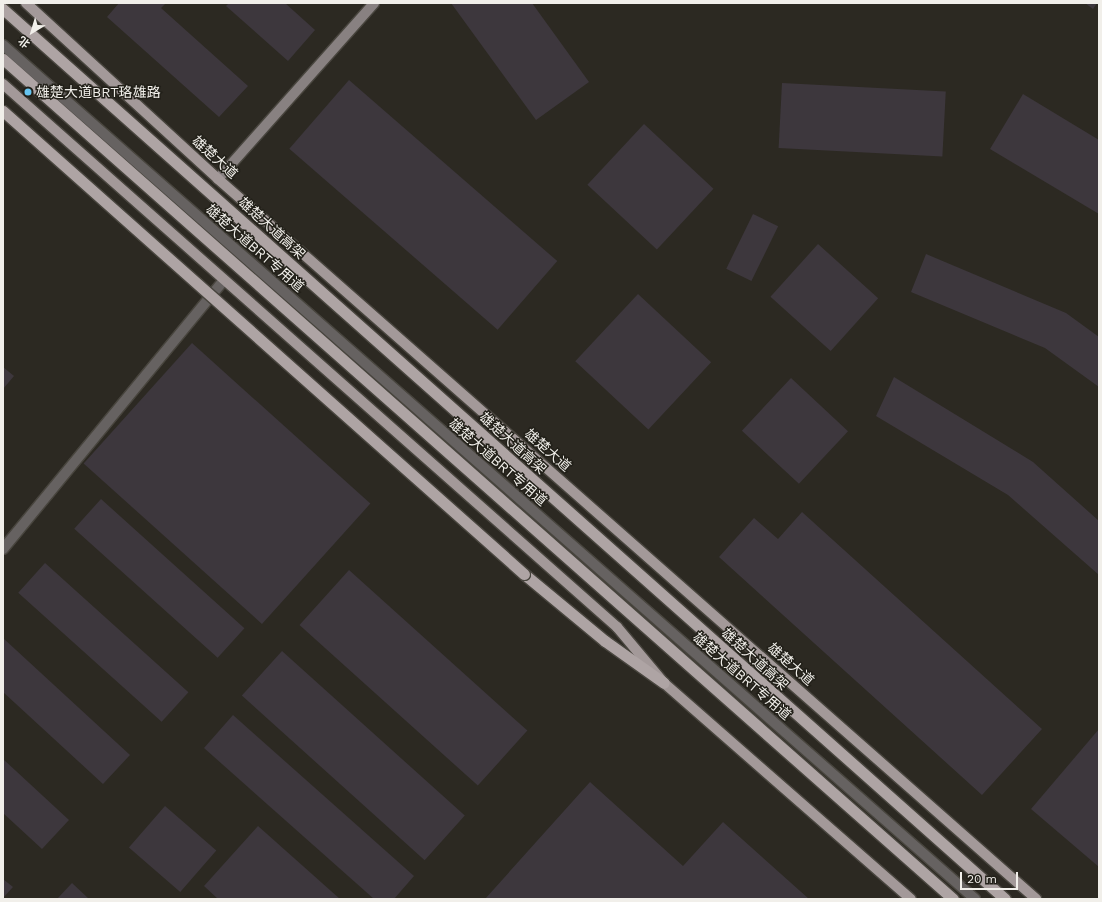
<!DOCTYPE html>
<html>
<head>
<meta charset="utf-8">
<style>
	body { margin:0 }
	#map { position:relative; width:1102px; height:902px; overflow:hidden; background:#2c2922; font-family:"Work Sans","Noto Sans SC",sans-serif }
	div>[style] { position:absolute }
	.building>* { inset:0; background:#3d373d; transform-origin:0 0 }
	.roads { filter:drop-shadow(1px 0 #48453e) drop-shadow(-1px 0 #48453e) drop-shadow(0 1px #48453e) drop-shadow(0 -1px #48453e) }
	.service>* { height:10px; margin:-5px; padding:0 5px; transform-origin:5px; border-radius:5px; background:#666261 }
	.minor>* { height:10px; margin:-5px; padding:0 5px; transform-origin:5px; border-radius:5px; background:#666261 }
	.secondary>* { height:10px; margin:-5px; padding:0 5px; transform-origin:5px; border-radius:5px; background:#888181 }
	.primary>* { height:10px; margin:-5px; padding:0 5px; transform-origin:5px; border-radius:5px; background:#a39999 }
	.trunk>* { height:11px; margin:-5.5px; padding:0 5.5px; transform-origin:5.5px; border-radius:5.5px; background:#aea4a4 }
	.bridges { filter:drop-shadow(1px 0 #48453e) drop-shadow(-1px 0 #48453e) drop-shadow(0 1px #48453e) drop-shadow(0 -1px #48453e) }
	.trunk-bridge>* { height:11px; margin:-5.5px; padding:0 5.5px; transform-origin:5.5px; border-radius:5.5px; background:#aea4a4 }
	.dots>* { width:11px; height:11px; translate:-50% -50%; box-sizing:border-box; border:2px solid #222019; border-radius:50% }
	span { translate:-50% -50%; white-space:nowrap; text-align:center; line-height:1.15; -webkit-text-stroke:3px #222019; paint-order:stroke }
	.poi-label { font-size:14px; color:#f1efea }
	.left { translate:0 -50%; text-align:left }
	.street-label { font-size:14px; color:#f1efea }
	.frame { position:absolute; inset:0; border:4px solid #f1efea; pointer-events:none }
	.north { position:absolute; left:12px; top:12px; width:40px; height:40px; -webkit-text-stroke:3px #222019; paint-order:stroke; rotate:218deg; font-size:11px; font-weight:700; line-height:16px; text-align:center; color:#f1efea }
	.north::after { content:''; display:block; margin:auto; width:14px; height:18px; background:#f1efea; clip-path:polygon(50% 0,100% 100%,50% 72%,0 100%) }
	.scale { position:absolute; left:960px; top:872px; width:58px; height:18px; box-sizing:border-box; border:2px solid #f1efea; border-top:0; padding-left:5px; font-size:12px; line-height:14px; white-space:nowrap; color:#f1efea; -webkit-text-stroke:3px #222019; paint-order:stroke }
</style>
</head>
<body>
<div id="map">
	<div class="building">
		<i style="clip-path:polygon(119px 3px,166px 3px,161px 8px,248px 86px,219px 117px,107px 17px)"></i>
		<i style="clip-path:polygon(229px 3px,285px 3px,315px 30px,288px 61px,226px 6px)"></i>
		<i style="clip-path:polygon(451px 3px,532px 3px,589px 82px,536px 120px)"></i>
		<i style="clip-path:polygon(1085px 3px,1097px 3px,1093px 9px)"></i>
		<i style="left:349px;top:80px;width:276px;height:91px;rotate:41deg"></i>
		<i style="left:782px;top:83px;width:164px;height:65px;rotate:3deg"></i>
		<i style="clip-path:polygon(1023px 94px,1099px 140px,1099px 214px,990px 149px)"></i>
		<i style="left:644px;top:124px;width:95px;height:83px;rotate:43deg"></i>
		<i style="left:753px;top:214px;width:28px;height:61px;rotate:26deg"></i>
		<i style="left:818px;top:244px;width:81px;height:71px;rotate:42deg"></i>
		<i style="clip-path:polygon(926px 254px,1066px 313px,1099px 337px,1099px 387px,1045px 348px,911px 292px)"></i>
		<i style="left:638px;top:294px;width:100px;height:92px;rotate:43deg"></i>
		<i style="left:192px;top:343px;width:240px;height:162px;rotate:42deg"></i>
		<i style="clip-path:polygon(3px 367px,14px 376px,3px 389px)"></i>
		<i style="clip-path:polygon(894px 377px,1033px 462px,1099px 521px,1099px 575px,1008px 495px,876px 416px)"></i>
		<i style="left:791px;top:378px;width:78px;height:72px;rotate:43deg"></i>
		<i style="left:101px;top:499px;width:193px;height:40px;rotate:42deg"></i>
		<i style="clip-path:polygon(802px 512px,1042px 729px,982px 795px,719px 557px,754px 518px,778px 539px)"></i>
		<i style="left:45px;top:563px;width:193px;height:40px;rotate:42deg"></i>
		<i style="left:349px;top:570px;width:240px;height:74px;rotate:42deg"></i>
		<i style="clip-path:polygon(3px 638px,130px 755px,103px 784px,3px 692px)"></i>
		<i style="left:282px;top:651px;width:246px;height:60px;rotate:42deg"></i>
		<i style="clip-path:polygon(233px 715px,414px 876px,394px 899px,374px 899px,204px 748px)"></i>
		<i style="clip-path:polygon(1099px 729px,1099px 867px,1031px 809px)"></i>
		<i style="clip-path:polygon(3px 759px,69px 820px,42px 849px,3px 813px)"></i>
		<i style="clip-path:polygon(590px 782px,683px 866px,723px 822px,809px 899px,485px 899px)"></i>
		<i style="left:165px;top:806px;width:68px;height:55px;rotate:41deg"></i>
		<i style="clip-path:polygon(258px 826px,340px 899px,218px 899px,204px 886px)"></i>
		<i style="clip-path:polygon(3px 879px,13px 887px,3px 898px)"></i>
		<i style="clip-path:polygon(72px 883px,89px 899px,57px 899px)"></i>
	</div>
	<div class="roads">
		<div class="service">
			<i style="left:3px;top:45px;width:1294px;rotate:41.3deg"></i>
		</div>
		<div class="minor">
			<i style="left:3px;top:549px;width:348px;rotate:-50.6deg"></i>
		</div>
		<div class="secondary">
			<i style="left:218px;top:179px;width:235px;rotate:-48.4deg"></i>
		</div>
		<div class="primary">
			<i style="left:26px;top:3px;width:260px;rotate:42.5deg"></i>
			<i style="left:218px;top:179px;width:1090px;rotate:41.35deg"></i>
			<i style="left:3px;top:84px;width:820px;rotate:41.49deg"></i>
			<i style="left:617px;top:627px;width:73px;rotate:50deg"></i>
			<i style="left:664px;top:683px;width:328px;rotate:41.2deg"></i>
		</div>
		<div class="trunk">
			<i style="left:3px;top:9px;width:1340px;rotate:41.61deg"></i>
			<i style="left:3px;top:59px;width:1268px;rotate:41.48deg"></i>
			<i style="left:524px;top:574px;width:105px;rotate:39.6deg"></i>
			<i style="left:605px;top:641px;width:72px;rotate:35.4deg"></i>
		</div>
	</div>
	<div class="bridges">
		<div class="trunk-bridge">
			<i style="left:3px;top:111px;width:697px;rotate:41.63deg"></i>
		</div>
	</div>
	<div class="dots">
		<i style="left:28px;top:92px;background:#66c4ef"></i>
	</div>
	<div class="poi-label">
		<span class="left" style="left:36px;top:92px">雄楚大道BRT珞雄路</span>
	</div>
	<div class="street-label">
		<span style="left:215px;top:157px;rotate:42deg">雄楚大道</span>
		<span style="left:272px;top:228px;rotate:42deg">雄楚大道高架</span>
		<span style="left:255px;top:248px;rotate:41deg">雄楚大道BRT专用道</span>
		<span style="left:513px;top:443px;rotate:42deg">雄楚大道高架</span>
		<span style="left:548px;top:450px;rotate:41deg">雄楚大道</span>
		<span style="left:498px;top:462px;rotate:41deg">雄楚大道BRT专用道</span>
		<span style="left:755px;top:659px;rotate:42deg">雄楚大道高架</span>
		<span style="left:791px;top:664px;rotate:41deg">雄楚大道</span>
		<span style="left:742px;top:676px;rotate:41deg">雄楚大道BRT专用道</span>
	</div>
	<div class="frame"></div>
	<div class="north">北</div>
	<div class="scale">20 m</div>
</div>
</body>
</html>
